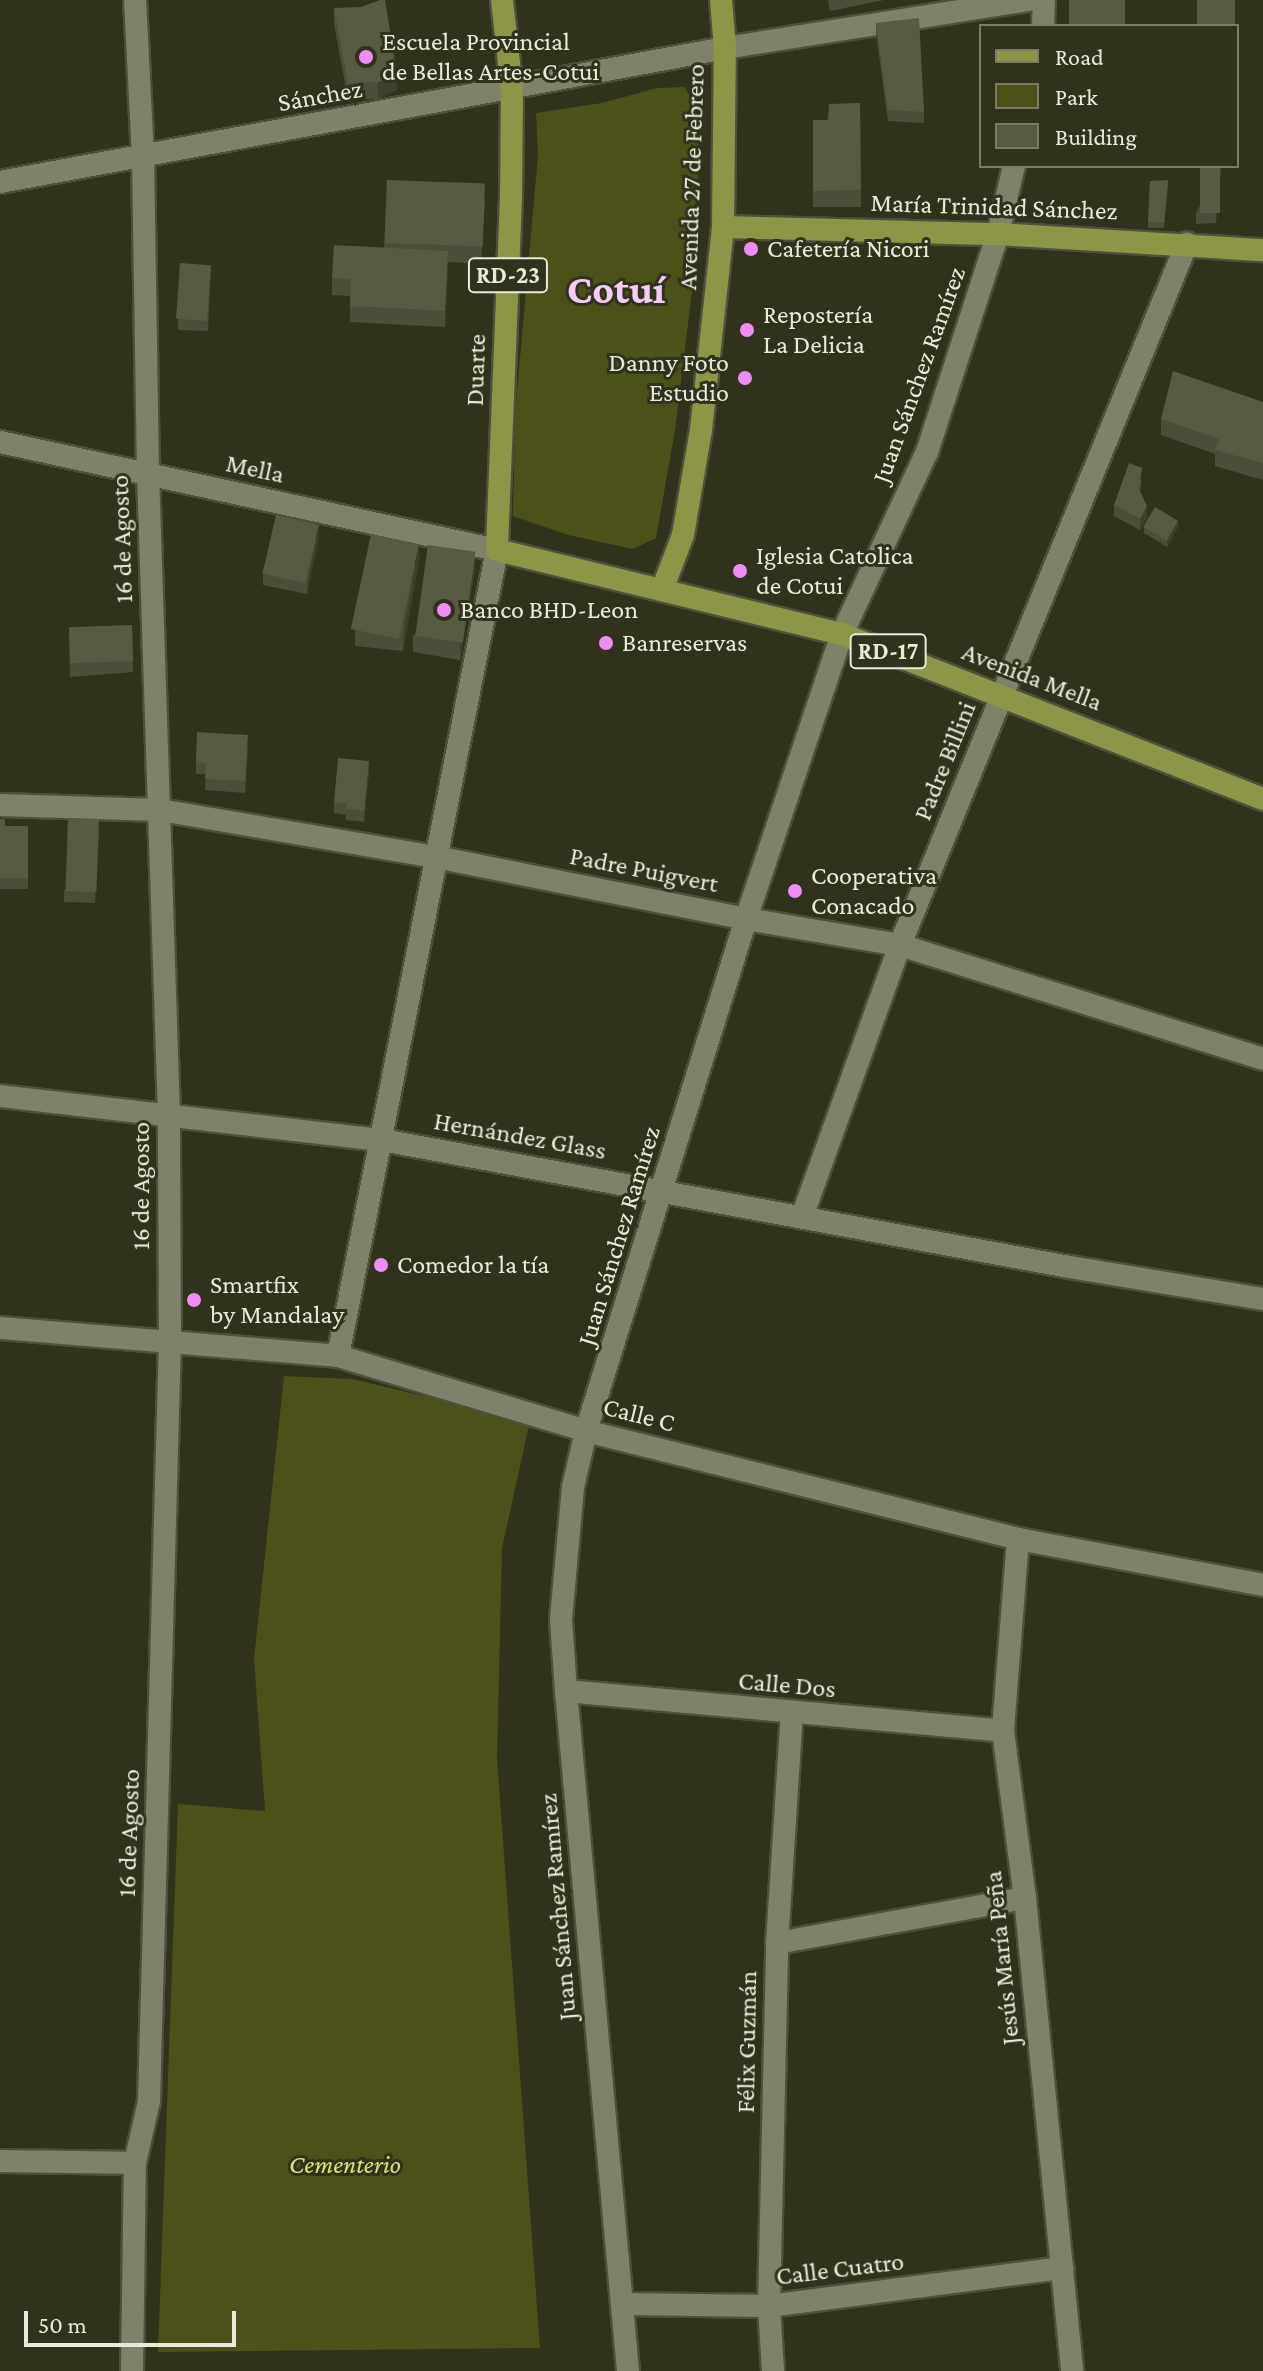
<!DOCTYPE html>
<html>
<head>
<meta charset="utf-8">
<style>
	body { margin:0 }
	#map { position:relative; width:1263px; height:2371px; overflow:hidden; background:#30321c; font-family:"Crimson Pro",serif }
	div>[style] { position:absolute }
	.green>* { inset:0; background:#4c511a }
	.roads { filter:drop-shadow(2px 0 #4e503c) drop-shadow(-2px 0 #4e503c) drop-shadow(0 2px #4e503c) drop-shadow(0 -2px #4e503c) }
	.minor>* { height:22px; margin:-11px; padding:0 11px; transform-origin:11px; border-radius:11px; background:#7f8269 }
	.secondary>* { height:22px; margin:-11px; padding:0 11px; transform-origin:11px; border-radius:11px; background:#7f8269 }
	.primary>* { height:22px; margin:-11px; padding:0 11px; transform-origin:11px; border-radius:11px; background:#8d9547 }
	.wall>* { inset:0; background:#4b4e39 }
	.shaded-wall>* { inset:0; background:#3d402e }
	.building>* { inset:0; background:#575b42; transform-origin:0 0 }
	.dots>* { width:22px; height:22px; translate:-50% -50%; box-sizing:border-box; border:4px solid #30321c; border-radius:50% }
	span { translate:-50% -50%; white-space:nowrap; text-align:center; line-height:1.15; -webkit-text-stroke:6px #30321c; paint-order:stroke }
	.shield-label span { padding:2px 6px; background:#30321c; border:2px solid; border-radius:6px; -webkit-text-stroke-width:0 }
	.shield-label { font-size:24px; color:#e8ebdc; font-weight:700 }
	.poi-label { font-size:26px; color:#e8ebdc }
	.left { translate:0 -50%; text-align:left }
	.right { translate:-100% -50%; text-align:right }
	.street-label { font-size:26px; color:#e8ebdc }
	.park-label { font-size:26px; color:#d9e669; font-style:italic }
	.town-label { font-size:42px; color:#f7caf9; font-weight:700 }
	.legend { position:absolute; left:979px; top:24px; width:260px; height:144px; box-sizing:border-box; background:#30321c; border:2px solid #7a7c69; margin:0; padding:10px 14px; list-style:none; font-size:24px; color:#e8ebdc }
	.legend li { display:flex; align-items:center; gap:16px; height:40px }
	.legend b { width:40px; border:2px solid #7a7c69 }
	.scale { position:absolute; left:24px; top:2311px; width:212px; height:36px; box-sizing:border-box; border:4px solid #e8ebdc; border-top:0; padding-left:10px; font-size:24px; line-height:28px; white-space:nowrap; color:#e8ebdc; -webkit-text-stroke:6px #30321c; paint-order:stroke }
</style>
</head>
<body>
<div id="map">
	<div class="green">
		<i style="clip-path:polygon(685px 87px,693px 103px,699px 144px,692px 291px,675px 430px,656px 538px,633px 549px,568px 535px,513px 516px,515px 415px,538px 155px,536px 113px,602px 103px,657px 88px)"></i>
		<i style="clip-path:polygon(284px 1376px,352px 1379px,530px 1421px,502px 1548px,497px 1759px,540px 2348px,158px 2352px,178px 1804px,265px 1811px,254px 1659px)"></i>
	</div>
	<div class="roads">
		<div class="minor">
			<i style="left:1043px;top:26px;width:26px;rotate:-88deg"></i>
			<i style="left:725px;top:48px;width:308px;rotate:-9deg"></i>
			<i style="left:0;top:805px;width:160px;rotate:1.8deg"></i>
			<i style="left:160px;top:810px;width:280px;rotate:9.7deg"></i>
			<i style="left:436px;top:857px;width:316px;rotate:11.3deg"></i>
			<i style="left:746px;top:919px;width:156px;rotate:9.6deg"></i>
			<i style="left:900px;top:945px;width:380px;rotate:17.4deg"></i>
			<i style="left:0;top:1096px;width:385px;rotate:6.6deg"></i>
			<i style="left:382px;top:1140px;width:699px;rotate:10.47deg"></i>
			<i style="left:1069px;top:1267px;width:197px;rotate:9.4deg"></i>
			<i style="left:802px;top:1217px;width:289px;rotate:-70.2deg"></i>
			<i style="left:900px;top:945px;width:758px;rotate:-67.76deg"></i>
			<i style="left:0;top:1328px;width:339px;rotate:4.7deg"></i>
			<i style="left:338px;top:1356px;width:259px;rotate:16.8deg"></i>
			<i style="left:586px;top:1431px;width:445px;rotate:14deg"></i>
			<i style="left:1018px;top:1539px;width:249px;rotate:10.6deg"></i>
			<i style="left:338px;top:1356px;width:822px;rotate:-78.84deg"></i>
			<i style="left:1018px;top:1539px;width:193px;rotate:94.5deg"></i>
			<i style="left:1003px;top:1731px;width:168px;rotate:82.5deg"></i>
			<i style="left:1025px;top:1898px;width:475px;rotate:84.3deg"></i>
			<i style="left:566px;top:1691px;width:439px;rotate:5.2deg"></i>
			<i style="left:777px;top:1943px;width:252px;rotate:-10.3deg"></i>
			<i style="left:0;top:2161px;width:135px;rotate:0.8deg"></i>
			<i style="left:624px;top:2304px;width:145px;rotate:0.8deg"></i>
			<i style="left:769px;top:2306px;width:296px;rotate:-7.4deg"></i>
			<i style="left:132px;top:2371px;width:208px;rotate:-89.2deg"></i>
			<i style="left:135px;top:2163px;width:64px;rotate:-77.3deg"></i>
			<i style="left:149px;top:2101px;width:759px;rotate:-88.42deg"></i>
			<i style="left:170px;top:1342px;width:226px;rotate:-90.3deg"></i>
			<i style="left:169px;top:1116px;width:642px;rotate:-91.87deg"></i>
			<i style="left:148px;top:474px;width:317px;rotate:-90.9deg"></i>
			<i style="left:143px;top:157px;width:157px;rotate:-92.9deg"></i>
			<i style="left:628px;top:2371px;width:683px;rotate:-95.21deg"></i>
			<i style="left:566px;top:1691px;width:72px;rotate:-94deg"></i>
			<i style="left:561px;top:1619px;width:133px;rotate:-84.8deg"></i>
			<i style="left:573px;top:1487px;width:57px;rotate:-76.9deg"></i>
			<i style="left:586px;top:1431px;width:536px;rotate:-72.65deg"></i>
			<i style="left:746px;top:919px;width:301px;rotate:-71.4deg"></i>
			<i style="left:842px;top:634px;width:201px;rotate:-65deg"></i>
			<i style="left:927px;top:452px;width:229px;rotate:-72deg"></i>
			<i style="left:998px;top:234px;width:70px;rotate:-76.8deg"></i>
			<i style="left:773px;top:2371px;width:65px;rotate:-93.5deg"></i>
			<i style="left:769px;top:2306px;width:363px;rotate:-88.7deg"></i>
			<i style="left:777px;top:1943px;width:229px;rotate:-86.3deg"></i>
		</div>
		<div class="secondary">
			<i style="left:0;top:182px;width:737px;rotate:-10.47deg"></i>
			<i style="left:0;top:442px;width:509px;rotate:12.26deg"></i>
		</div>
		<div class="primary">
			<i style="left:502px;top:0;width:91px;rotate:83.7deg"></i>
			<i style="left:512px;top:90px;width:108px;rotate:90.5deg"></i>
			<i style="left:511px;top:198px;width:352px;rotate:92.3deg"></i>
			<i style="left:497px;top:550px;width:355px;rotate:13.7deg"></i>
			<i style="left:842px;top:634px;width:452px;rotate:21.4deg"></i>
			<i style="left:723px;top:227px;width:275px;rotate:1.5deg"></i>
			<i style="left:998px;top:234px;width:265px;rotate:3.5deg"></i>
			<i style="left:662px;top:590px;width:59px;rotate:-69.1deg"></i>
			<i style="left:683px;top:535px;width:107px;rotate:-80.3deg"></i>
			<i style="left:701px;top:430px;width:204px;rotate:-83.8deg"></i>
			<i style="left:723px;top:227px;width:179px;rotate:-89.4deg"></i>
			<i style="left:725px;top:48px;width:48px;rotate:-94.8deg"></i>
		</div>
	</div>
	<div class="wall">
		<i style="clip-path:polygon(828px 0,884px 0,830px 11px)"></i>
		<i style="clip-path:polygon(334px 8px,397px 90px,378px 99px,348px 100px,334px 24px)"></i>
		<i style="clip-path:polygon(876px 23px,924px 112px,924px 123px,888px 121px,876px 34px)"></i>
		<i style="clip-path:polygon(860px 103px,861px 207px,813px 207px,813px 120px,828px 120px)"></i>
		<i style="clip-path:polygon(1221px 166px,1216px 223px,1196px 224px,1196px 213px)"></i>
		<i style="clip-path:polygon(387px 180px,485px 200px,481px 264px,448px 262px,445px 327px,350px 322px,350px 296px,332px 295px,332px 278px,384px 248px)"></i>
		<i style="clip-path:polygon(1150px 181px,1168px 185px,1164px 228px,1148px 228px)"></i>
		<i style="clip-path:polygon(211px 265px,208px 331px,178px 330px,178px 319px)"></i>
		<i style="clip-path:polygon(1263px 402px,1263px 480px,1215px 466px,1215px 454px,1161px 435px,1161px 419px)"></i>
		<i style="clip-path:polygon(1142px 479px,1140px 491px,1147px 517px,1140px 530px,1114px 516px,1114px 505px)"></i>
		<i style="clip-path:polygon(1144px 527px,1178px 527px,1167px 547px,1144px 533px)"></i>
		<i style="clip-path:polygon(319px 536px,307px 594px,263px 585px,263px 574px)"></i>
		<i style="clip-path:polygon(419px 560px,403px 651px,355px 646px,355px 630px)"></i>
		<i style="clip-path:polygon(475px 569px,460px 660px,413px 652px,413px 636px)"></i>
		<i style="clip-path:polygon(69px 629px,133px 661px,133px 672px,70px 677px)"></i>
		<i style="clip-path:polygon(248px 747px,245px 793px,205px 790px,206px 774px,196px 774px,196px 763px)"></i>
		<i style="clip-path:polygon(369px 772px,364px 822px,346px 820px,346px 815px,334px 813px,334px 802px)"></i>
		<i style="clip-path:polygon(0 819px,5px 826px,28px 826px,28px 889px,0 889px)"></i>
		<i style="clip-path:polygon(99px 830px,95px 903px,64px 902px,64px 891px)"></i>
	</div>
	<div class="shaded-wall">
		<i style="clip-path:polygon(397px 74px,397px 90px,378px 99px,378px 82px)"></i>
		<i style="clip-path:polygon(1220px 166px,1221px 171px,1216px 223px,1216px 212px)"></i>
		<i style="clip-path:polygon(448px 251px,448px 268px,445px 327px,445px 311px)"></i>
		<i style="clip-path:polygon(1147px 506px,1147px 517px,1140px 530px,1140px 519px)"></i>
		<i style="clip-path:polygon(1178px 521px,1178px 527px,1167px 547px,1167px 541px)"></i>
		<i style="clip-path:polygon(319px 525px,319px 536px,307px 594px,307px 583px)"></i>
		<i style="clip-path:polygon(419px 544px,419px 560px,403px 651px,403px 634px)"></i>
		<i style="clip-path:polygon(475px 552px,475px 569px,460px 660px,460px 643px)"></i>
		<i style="clip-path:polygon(369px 761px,369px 772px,364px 822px,364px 811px)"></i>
	</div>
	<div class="building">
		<i style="clip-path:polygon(380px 0,385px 0,397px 74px,378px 82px,348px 83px,334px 8px,361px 7px)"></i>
		<i style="left:1069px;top:0;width:56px;height:26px"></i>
		<i style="left:1197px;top:0;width:38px;height:26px"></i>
		<i style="clip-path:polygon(919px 18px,924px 112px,888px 110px,876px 23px)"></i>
		<i style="clip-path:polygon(860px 103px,861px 190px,813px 191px,813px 120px,828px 120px,829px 104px)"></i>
		<i style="left:1200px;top:166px;width:20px;height:47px"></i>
		<i style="left:387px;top:180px;width:98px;height:63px;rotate:2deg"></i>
		<i style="clip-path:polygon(1168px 180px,1164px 223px,1148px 222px,1150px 181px)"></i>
		<i style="clip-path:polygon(334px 245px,448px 251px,445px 311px,350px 306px,351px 279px,332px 278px)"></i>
		<i style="left:180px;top:263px;width:31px;height:56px;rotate:4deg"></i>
		<i style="clip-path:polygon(1173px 371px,1263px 402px,1263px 463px,1215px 450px,1219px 439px,1161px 419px)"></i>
		<i style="clip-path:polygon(1129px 463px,1142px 468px,1139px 489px,1147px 506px,1140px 519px,1114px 505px)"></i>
		<i style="left:1155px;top:507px;width:27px;height:23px;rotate:31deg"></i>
		<i style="left:276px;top:515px;width:44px;height:60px;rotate:13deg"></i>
		<i style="left:371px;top:534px;width:49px;height:97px;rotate:12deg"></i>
		<i style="left:428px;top:545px;width:48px;height:92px;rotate:8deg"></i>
		<i style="left:132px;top:625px;width:36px;height:63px;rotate:88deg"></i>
		<i style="clip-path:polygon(197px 732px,248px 735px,245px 781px,205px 779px,206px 763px,196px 763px)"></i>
		<i style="clip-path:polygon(338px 758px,369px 761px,364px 811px,346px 809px,347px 803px,334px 802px)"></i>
		<i style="left:68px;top:818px;width:31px;height:73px;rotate:2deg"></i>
		<i style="clip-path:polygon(0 819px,5px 819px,5px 826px,28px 826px,28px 878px,0 878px)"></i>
	</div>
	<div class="dots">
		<i style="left:366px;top:57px;background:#ef8bf7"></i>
		<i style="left:751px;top:249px;background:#ef8bf7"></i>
		<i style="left:747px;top:330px;background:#ef8bf7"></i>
		<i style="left:745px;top:378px;background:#ef8bf7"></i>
		<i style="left:740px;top:571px;background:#ef8bf7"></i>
		<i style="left:444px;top:610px;background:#ef8bf7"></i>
		<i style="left:606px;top:643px;background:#ef8bf7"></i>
		<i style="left:795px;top:891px;background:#ef8bf7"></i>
		<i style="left:381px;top:1265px;background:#ef8bf7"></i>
		<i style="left:194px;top:1300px;background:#ef8bf7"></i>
	</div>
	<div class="shield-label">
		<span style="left:508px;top:275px">RD-23</span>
		<span style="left:888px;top:651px">RD-17</span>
	</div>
	<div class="poi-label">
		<span class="left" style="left:382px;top:57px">Escuela Provincial<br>de Bellas Artes-Cotui</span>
		<span class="left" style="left:767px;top:249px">Cafetería Nicori</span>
		<span class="left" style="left:763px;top:330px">Repostería<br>La Delicia</span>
		<span class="right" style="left:729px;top:378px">Danny Foto<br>Estudio</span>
		<span class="left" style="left:756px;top:571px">Iglesia Catolica<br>de Cotui</span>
		<span class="left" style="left:460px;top:610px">Banco BHD-Leon</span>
		<span class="left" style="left:622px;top:643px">Banreservas</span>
		<span class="left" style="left:811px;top:891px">Cooperativa<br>Conacado</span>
		<span class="left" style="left:397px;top:1265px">Comedor la tía</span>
		<span class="left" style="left:210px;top:1300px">Smartfix<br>by Mandalay</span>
	</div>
	<div class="street-label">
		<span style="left:320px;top:96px;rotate:-10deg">Sánchez</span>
		<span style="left:692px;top:177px;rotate:-88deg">Avenida 27 de Febrero</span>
		<span style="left:994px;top:207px;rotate:2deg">María Trinidad Sánchez</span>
		<span style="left:476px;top:370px;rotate:-88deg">Duarte</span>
		<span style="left:919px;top:375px;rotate:-70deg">Juan Sánchez Ramírez</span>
		<span style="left:255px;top:469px;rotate:12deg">Mella</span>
		<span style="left:122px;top:539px;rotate:-92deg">16 de Agosto</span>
		<span style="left:1032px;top:677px;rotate:21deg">Avenida Mella</span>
		<span style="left:945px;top:761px;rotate:-68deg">Padre Billini</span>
		<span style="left:644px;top:870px;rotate:11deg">Padre Puigvert</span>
		<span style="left:520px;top:1136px;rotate:10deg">Hernández Glass</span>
		<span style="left:141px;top:1186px;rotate:-90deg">16 de Agosto</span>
		<span style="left:619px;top:1236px;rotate:-73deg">Juan Sánchez Ramírez</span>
		<span style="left:639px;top:1415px;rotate:14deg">Calle C</span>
		<span style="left:787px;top:1685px;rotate:5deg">Calle Dos</span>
		<span style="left:129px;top:1833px;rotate:-88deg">16 de Agosto</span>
		<span style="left:558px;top:1907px;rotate:-95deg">Juan Sánchez Ramírez</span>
		<span style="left:1002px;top:1958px;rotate:-96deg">Jesús María Peña</span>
		<span style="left:747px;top:2042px;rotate:-89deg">Félix Guzmán</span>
		<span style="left:840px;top:2269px;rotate:-7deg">Calle Cuatro</span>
	</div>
	<div class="park-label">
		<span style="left:345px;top:2165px">Cementerio</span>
	</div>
	<div class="town-label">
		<span style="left:616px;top:289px">Cotuí</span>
	</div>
	<ul class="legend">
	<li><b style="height:10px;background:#8d9547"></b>Road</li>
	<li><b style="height:22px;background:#4c511a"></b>Park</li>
	<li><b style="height:22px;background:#575b42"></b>Building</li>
	</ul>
	<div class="scale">50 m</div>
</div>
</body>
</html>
